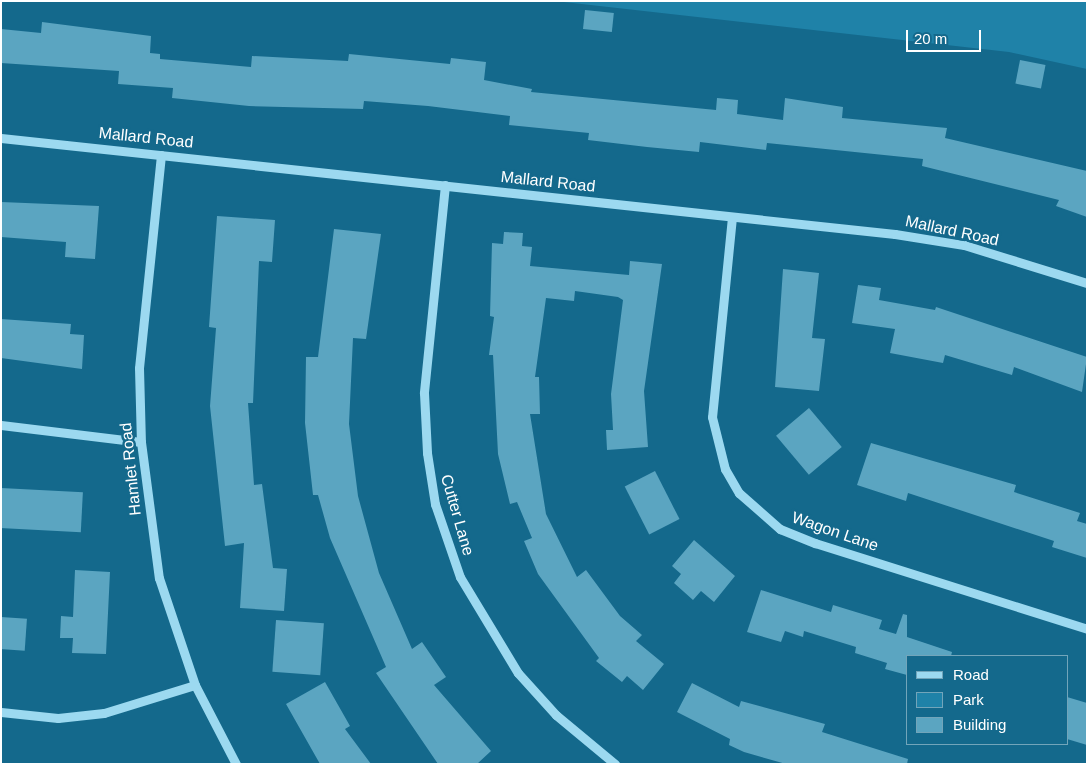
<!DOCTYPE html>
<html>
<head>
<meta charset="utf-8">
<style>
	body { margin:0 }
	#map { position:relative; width:1088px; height:765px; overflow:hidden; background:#14698c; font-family:Helvetica,sans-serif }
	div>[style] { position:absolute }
	.green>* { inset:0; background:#1f82a8 }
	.building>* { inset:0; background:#5ba5c1; transform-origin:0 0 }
	.minor>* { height:9px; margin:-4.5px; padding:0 4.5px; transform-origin:4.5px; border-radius:4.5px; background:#9cd9f0 }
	span { translate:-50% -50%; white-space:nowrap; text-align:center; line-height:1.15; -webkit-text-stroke:5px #14698c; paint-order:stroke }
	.street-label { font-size:16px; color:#fff }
	.frame { position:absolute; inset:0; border:2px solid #fff; pointer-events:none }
	.legend { position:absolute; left:906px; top:655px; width:162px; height:90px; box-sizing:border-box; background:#14698c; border:1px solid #72a5ba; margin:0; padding:6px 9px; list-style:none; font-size:15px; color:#fff }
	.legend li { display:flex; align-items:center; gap:10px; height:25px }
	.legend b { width:25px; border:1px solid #72a5ba }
	.scale { position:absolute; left:906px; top:30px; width:75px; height:22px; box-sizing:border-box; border:2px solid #fff; border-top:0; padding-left:6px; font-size:15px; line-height:18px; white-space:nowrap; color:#fff; -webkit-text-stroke:4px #14698c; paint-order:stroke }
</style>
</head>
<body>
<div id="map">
	<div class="green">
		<i style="clip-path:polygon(555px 1px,1087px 1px,1087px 69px,1009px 52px)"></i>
	</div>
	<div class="building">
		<i style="left:585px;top:10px;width:29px;height:19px;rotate:6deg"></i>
		<i style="clip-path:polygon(42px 22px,151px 36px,150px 53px,160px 54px,160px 59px,251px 67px,252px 56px,348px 61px,349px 54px,450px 64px,451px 58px,486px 62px,484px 80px,532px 89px,531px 92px,716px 110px,717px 98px,738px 100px,737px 114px,783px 120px,785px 98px,843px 107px,842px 118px,947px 128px,945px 138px,1087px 171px,1087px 217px,1056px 206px,1059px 200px,922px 166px,923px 159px,767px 143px,766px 150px,700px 142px,699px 152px,647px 147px,588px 140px,589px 133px,509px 125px,510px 116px,428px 106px,364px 101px,363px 109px,249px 106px,172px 98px,173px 88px,118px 84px,119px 71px,1px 63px,1px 29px,41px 33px)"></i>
		<i style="left:1020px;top:60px;width:26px;height:24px;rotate:11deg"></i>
		<i style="clip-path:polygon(1px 202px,99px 206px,95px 259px,65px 257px,66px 242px,1px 237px)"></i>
		<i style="clip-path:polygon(217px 216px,275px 220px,272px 262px,259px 261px,253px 403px,248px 403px,254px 485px,262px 484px,273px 568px,287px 569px,284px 611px,240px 608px,244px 543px,225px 546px,210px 406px,216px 328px,209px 327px)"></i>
		<i style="clip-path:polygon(334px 229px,381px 234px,366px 339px,353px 338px,349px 424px,358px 496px,379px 573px,412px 649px,422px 642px,446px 677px,434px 685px,491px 751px,477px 764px,438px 764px,376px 673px,386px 667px,330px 538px,318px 495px,313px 495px,305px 423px,306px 357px,318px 357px)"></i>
		<i style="clip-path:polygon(504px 232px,523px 233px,522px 246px,532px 247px,530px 266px,629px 275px,630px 261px,662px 264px,644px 391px,648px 447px,607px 450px,606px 430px,613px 430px,611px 394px,623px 300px,618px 297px,575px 291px,574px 301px,546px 298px,535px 377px,539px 377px,540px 414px,530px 414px,546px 514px,577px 577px,586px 570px,620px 616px,642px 635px,636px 641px,664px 664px,643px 690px,627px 676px,622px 682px,596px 661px,599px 658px,538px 574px,524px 541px,532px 538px,517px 502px,510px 504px,498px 454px,493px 355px,489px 355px,494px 317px,490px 316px,492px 243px,503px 244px)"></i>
		<i style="clip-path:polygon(783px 269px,819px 273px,812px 338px,825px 339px,819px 391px,775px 387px)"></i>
		<i style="clip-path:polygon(858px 285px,881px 288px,879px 300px,935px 310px,936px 307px,1087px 357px,1082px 392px,1014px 367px,1012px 375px,945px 355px,943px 363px,890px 353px,895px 329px,852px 323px)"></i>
		<i style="clip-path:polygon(1px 319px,71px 324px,70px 334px,84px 335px,82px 369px,1px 358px)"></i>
		<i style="left:809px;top:408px;width:51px;height:43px;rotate:50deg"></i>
		<i style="clip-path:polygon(871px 443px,1016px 485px,1014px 492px,1080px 513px,1077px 521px,1087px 524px,1087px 558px,1052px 547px,1054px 541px,908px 493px,906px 501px,857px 485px)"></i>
		<i style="left:655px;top:471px;width:54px;height:34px;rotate:63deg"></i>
		<i style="left:1px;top:488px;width:82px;height:40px;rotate:3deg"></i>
		<i style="clip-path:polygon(694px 540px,735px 576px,714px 602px,701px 591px,693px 600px,674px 583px,681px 574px,672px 566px)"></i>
		<i style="clip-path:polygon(75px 570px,110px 572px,106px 654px,72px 653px,73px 638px,60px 638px,61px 616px,73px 617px)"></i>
		<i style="clip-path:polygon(761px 590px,831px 612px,833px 605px,882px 620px,879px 629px,896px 634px,903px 614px,907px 615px,907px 637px,952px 652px,951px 656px,907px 656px,907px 675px,885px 669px,887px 663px,855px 653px,856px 647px,804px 631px,803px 637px,785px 631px,781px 642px,747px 632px)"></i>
		<i style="left:1px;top:617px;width:26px;height:32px;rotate:4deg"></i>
		<i style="left:276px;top:620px;width:48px;height:52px;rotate:4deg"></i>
		<i style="clip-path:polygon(325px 682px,350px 726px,345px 729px,371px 764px,320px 764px,286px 704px)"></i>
		<i style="clip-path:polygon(692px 683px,739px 707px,741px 701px,825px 724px,822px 732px,908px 759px,907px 764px,786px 764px,744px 752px,729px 745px,730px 739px,677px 712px)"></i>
		<i style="clip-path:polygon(1067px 697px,1087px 703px,1087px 745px,1067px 739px)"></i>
	</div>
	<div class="minor">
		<i style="left:1px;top:138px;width:899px;rotate:6.13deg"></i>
		<i style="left:895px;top:234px;width:70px;rotate:9.1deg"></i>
		<i style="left:964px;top:245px;width:129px;rotate:17.2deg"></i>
		<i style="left:161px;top:155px;width:214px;rotate:95.9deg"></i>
		<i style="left:139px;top:368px;width:74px;rotate:88.5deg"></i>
		<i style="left:141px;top:442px;width:137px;rotate:82.5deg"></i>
		<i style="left:159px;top:578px;width:113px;rotate:71.4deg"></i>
		<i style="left:195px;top:685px;width:89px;rotate:62.6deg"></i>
		<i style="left:445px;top:185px;width:209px;rotate:95.8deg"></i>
		<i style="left:424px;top:393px;width:60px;rotate:87.1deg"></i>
		<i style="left:427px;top:453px;width:52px;rotate:81.1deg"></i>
		<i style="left:435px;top:504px;width:77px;rotate:71.1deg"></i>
		<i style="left:460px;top:577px;width:112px;rotate:58.9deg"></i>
		<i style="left:518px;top:673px;width:57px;rotate:47.9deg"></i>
		<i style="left:556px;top:715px;width:77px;rotate:39.7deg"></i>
		<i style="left:732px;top:217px;width:201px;rotate:95.7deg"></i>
		<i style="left:712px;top:417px;width:54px;rotate:76deg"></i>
		<i style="left:725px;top:469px;width:28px;rotate:60deg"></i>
		<i style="left:739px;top:493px;width:55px;rotate:41.3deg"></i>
		<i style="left:780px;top:529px;width:38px;rotate:22deg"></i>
		<i style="left:815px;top:543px;width:285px;rotate:17.5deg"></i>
		<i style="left:1px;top:425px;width:141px;rotate:6.9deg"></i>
		<i style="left:1px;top:712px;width:57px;rotate:6deg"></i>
		<i style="left:58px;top:718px;width:46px;rotate:-6.2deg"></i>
		<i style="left:104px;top:713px;width:95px;rotate:-17.1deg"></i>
	</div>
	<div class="street-label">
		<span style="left:146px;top:138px;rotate:6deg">Mallard Road</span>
		<span style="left:548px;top:182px;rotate:6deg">Mallard Road</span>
		<span style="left:952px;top:231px;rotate:12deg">Mallard Road</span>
		<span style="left:131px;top:469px;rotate:-96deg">Hamlet Road</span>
		<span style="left:457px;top:515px;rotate:74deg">Cutter Lane</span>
		<span style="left:835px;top:532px;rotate:19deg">Wagon Lane</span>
	</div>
	<div class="frame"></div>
	<ul class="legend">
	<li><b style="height:6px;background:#9cd9f0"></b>Road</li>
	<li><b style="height:14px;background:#1f82a8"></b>Park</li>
	<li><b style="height:14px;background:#5ba5c1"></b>Building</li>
	</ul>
	<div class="scale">20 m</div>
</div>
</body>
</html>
